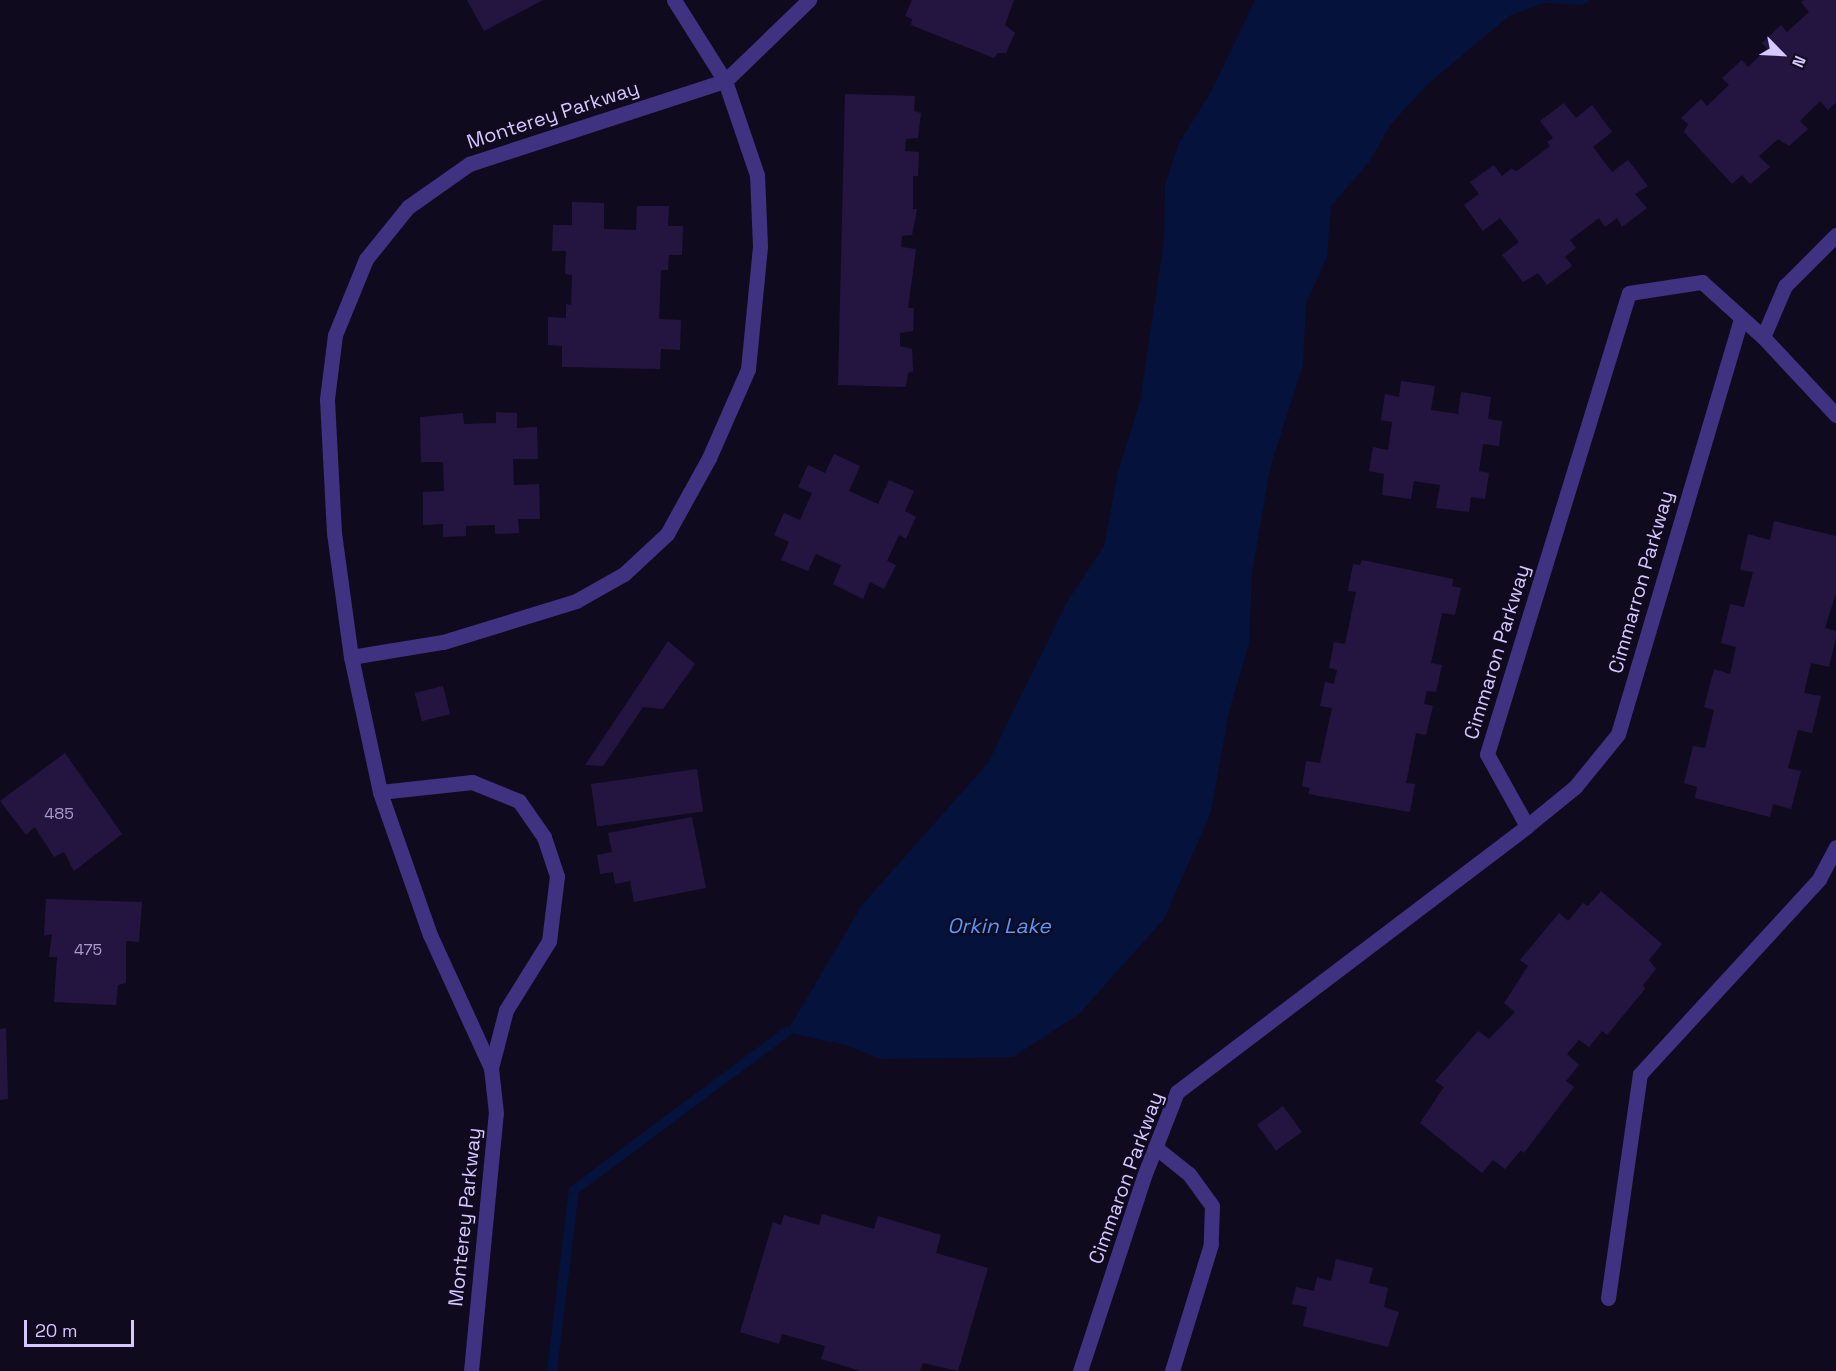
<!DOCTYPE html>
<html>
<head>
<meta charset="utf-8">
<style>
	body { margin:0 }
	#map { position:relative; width:1836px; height:1371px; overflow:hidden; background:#100a1e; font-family:"Space Grotesk",sans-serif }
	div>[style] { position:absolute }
	.water>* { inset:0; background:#05123c }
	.stream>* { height:10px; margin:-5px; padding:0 5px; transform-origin:5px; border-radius:5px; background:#05123c }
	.building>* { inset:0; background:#241540; transform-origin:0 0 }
	.street>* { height:15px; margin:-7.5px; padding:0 7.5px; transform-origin:7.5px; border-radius:7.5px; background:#3f3280 }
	span { translate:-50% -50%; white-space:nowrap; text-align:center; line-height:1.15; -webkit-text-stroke:4.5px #100a1e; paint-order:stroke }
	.number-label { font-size:16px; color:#a99acf }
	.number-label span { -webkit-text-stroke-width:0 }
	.street-label { font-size:20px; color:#d5c7ff }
	.water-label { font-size:21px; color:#59f; font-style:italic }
	.north { position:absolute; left:1752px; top:24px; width:60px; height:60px; -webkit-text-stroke:4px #100a1e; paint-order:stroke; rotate:114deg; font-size:16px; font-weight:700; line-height:24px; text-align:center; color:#d5c7ff }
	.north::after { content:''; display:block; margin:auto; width:21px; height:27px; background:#d5c7ff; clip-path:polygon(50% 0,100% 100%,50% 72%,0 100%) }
	.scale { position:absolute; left:24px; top:1320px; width:110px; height:27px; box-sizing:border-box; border:3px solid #d5c7ff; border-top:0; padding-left:8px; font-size:18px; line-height:21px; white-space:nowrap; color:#d5c7ff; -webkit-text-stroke:4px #100a1e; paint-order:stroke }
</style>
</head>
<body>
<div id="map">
	<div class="water">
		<i style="clip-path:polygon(1255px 0,1590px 0,1581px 5px,1544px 3px,1509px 16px,1428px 84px,1391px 124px,1369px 162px,1331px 206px,1327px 257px,1306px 304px,1303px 365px,1270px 468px,1252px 574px,1249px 644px,1229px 711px,1211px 812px,1164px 919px,1079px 1014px,1013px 1057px,881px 1059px,845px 1045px,787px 1032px,862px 905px,988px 763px,1067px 602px,1104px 546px,1118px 472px,1140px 401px,1164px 241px,1165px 185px,1179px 143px,1211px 92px)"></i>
	</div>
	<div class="stream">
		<i style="left:552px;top:1371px;width:182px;rotate:-83.1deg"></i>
		<i style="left:574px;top:1190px;width:265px;rotate:-36.6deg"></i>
	</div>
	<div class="building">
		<i style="clip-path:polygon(467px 0,543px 0,484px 31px)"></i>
		<i style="clip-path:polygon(912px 0,1014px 0,1005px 25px,1015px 33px,1006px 53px,998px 53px,994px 58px,911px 25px,912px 19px,905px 16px)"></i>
		<i style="clip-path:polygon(1804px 0,1836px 0,1836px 102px,1828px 110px,1820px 101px,1800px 121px,1808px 129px,1789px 146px,1778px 139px,1759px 156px,1770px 167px,1750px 184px,1742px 175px,1732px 184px,1684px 132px,1688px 124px,1681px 118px,1701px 99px,1707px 106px,1729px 85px,1722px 78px,1742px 60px,1748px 67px,1767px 49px,1762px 43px,1781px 25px,1787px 32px,1809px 12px,1801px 2px)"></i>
		<i style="clip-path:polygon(845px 94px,915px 96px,914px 111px,921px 113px,918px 138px,906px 139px,905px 151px,919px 152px,918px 176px,913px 176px,913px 209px,917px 209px,912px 235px,902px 236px,901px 247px,916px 249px,908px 308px,914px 308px,913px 331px,900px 333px,900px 346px,912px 349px,913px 371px,908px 373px,906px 387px,838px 385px)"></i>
		<i style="clip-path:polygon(1564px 103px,1576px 118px,1592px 105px,1612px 132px,1593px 147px,1612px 172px,1628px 160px,1648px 186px,1635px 194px,1647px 208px,1622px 227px,1617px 218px,1605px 227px,1599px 218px,1570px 240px,1576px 248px,1565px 257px,1572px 266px,1547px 285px,1538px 273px,1523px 282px,1502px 255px,1519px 242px,1500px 218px,1483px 231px,1464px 205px,1479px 194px,1470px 182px,1494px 165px,1502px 176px,1511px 169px,1517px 171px,1550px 146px,1547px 142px,1553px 138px,1540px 121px)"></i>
		<i style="clip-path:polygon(572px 202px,604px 203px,604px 229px,636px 230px,637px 206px,669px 206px,668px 226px,683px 226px,682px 255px,669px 255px,668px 270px,661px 270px,659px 319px,681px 320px,680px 350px,661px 349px,660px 369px,562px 367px,562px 346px,548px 345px,548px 317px,566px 318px,566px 304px,571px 305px,572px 275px,565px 274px,566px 251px,552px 251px,553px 225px,572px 225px)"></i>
		<i style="clip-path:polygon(1401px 381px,1435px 386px,1431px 410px,1458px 414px,1461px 392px,1491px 397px,1488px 419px,1502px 421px,1499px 446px,1483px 444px,1479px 471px,1489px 473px,1485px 499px,1471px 497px,1469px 512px,1436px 508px,1440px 485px,1414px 481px,1411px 499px,1382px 495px,1384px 474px,1369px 471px,1373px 447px,1388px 450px,1392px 422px,1381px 420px,1385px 394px,1399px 397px)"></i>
		<i style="clip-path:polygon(496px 412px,517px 413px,517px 428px,537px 427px,538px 459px,513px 459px,514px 485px,539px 484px,540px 519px,518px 519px,519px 533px,495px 534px,495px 525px,466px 526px,466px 536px,443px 537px,443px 524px,423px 525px,423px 492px,444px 491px,443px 462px,421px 462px,420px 417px,463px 413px,464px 424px,496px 423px)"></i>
		<i style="clip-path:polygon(834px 454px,860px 466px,849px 491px,878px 504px,889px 480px,914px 491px,905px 511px,916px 517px,906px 539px,899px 535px,887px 561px,896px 565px,884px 589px,870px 582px,863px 599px,833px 584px,841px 565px,816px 554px,808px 571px,781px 560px,789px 542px,774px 535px,784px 513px,800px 520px,812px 493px,798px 487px,808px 465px,825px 473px)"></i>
		<i style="clip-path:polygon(1774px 521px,1836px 536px,1836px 593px,1825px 628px,1836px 631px,1836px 638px,1829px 667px,1811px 663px,1804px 693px,1821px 696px,1812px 733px,1798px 730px,1788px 768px,1801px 771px,1791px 809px,1773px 804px,1770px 817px,1695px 798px,1697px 787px,1684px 783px,1693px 746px,1705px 748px,1714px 710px,1704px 707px,1714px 669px,1730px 674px,1736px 647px,1721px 643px,1730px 604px,1744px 607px,1753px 572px,1740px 570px,1748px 534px,1770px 540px)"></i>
		<i style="clip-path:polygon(1362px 560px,1453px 579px,1452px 586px,1461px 588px,1455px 615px,1442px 613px,1431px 663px,1442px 665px,1436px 692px,1427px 691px,1424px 704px,1433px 706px,1426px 735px,1416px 733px,1406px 783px,1415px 784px,1410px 812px,1308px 794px,1310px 788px,1302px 786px,1306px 761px,1320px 763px,1332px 708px,1320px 706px,1325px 682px,1334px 684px,1337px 670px,1329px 668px,1334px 642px,1345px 644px,1356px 592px,1348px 591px,1353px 564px,1360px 565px)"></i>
		<i style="clip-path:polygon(668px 641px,695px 664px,663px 709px,643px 707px,603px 766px,585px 765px)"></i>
		<i style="left:443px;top:686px;width:29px;height:29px;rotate:76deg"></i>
		<i style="clip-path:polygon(65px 753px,122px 834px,74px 871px,64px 852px,54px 857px,35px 827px,26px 835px,0 801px)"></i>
		<i style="left:697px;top:769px;width:43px;height:107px;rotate:82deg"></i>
		<i style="clip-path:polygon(692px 817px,706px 888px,634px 902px,630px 881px,615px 884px,613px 872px,600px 874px,597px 855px,612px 852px,608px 833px)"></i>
		<i style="clip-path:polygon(1601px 891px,1662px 944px,1649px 960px,1656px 969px,1643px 985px,1645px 989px,1607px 1035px,1602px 1031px,1589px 1047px,1579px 1040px,1567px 1054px,1579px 1065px,1566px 1081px,1574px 1087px,1524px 1153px,1521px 1150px,1505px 1169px,1493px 1160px,1482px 1173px,1420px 1123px,1444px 1087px,1435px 1081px,1478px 1031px,1489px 1039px,1515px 1012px,1504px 1003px,1528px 966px,1520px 960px,1559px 913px,1568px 921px,1583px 903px,1588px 906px)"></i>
		<i style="clip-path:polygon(46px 899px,142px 902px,139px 942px,126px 941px,126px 983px,118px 985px,116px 1005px,54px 1002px,57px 957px,49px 957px,52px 934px,44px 936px)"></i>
		<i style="clip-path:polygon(6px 1028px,8px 1099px,0 1100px,0 1029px)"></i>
		<i style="left:1283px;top:1106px;width:32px;height:32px;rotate:54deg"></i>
		<i style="clip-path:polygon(822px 1214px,874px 1229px,878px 1216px,941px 1235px,936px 1253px,988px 1268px,958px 1371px,923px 1363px,920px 1371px,861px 1371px,821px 1359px,825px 1346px,782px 1334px,779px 1344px,740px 1332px,773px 1222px,781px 1225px,784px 1215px,819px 1225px)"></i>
		<i style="clip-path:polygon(1336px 1259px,1373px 1268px,1369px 1283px,1388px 1288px,1384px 1307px,1399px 1312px,1388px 1347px,1303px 1326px,1307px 1307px,1292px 1304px,1296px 1287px,1314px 1291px,1317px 1277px,1331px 1281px)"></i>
	</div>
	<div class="street">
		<i style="left:1763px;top:337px;width:56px;rotate:-66.7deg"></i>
		<i style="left:1785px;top:286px;width:72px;rotate:-45deg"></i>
		<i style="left:351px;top:657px;width:93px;rotate:-9.3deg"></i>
		<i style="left:443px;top:642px;width:139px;rotate:-17.1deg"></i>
		<i style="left:576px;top:601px;width:55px;rotate:-29.4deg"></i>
		<i style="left:624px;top:574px;width:59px;rotate:-42.9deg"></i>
		<i style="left:667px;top:534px;width:87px;rotate:-61.1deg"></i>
		<i style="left:709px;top:458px;width:97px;rotate:-66.3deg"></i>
		<i style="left:748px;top:369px;width:124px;rotate:-84.4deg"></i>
		<i style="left:760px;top:246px;width:71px;rotate:-92.4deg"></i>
		<i style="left:757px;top:175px;width:99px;rotate:-108.8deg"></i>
		<i style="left:725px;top:81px;width:96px;rotate:-122.2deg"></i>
		<i style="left:380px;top:792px;width:93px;rotate:-6.2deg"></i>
		<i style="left:472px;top:782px;width:51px;rotate:22deg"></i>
		<i style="left:519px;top:801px;width:44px;rotate:55.2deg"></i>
		<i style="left:544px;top:837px;width:41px;rotate:71.6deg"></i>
		<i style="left:557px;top:876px;width:65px;rotate:97deg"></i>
		<i style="left:549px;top:941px;width:81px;rotate:121.9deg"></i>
		<i style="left:506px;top:1010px;width:60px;rotate:104.5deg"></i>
		<i style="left:1527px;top:826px;width:62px;rotate:-39.1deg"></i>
		<i style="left:1575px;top:787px;width:68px;rotate:-50.9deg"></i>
		<i style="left:1618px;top:734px;width:434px;rotate:-73.5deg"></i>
		<i style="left:1155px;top:1147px;width:43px;rotate:38.5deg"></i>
		<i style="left:1189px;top:1174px;width:39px;rotate:54deg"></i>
		<i style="left:1212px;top:1206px;width:38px;rotate:92deg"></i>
		<i style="left:1211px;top:1244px;width:133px;rotate:107.1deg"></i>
		<i style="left:1608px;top:1298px;width:226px;rotate:-81.9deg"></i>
		<i style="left:1640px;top:1074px;width:265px;rotate:-47.4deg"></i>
		<i style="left:1819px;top:879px;width:36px;rotate:-62deg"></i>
		<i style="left:471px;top:1371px;width:259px;rotate:-84.5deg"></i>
		<i style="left:496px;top:1113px;width:45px;rotate:-96.3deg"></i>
		<i style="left:491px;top:1068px;width:146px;rotate:-114.6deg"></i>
		<i style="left:430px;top:935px;width:151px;rotate:-109.3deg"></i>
		<i style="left:380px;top:792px;width:138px;rotate:-102.1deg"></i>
		<i style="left:351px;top:657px;width:125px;rotate:-97.8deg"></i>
		<i style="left:334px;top:533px;width:134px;rotate:-93deg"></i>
		<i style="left:327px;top:399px;width:64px;rotate:-82.9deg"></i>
		<i style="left:335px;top:335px;width:82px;rotate:-67.8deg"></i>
		<i style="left:366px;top:259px;width:67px;rotate:-51.1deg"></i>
		<i style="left:408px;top:207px;width:75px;rotate:-35.2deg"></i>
		<i style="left:469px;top:164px;width:269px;rotate:-18deg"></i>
		<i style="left:725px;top:81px;width:117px;rotate:-44deg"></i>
		<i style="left:1080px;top:1371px;width:205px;rotate:-71.8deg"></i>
		<i style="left:1144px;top:1176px;width:90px;rotate:-68.6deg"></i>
		<i style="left:1177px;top:1092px;width:440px;rotate:-37.2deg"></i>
		<i style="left:1527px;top:826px;width:82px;rotate:-119.1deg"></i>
		<i style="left:1487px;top:754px;width:482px;rotate:-72.9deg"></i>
		<i style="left:1629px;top:293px;width:74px;rotate:-8.6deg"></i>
		<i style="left:1702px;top:282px;width:82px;rotate:42deg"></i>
		<i style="left:1763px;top:337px;width:107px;rotate:46.9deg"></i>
	</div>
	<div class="number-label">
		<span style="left:59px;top:814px">485</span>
		<span style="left:88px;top:950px">475</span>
	</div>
	<div class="street-label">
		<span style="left:553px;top:115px;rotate:-18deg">Monterey Parkway</span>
		<span style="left:1641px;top:582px;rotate:-74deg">Cimmarron Parkway</span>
		<span style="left:1497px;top:652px;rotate:-73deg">Cimmaron Parkway</span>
		<span style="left:1126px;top:1178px;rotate:-70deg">Cimmaron Parkway</span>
		<span style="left:465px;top:1217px;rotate:-84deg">Monterey Parkway</span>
	</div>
	<div class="water-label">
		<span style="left:999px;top:926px">Orkin Lake</span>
	</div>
	<div class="north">N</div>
	<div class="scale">20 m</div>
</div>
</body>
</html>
